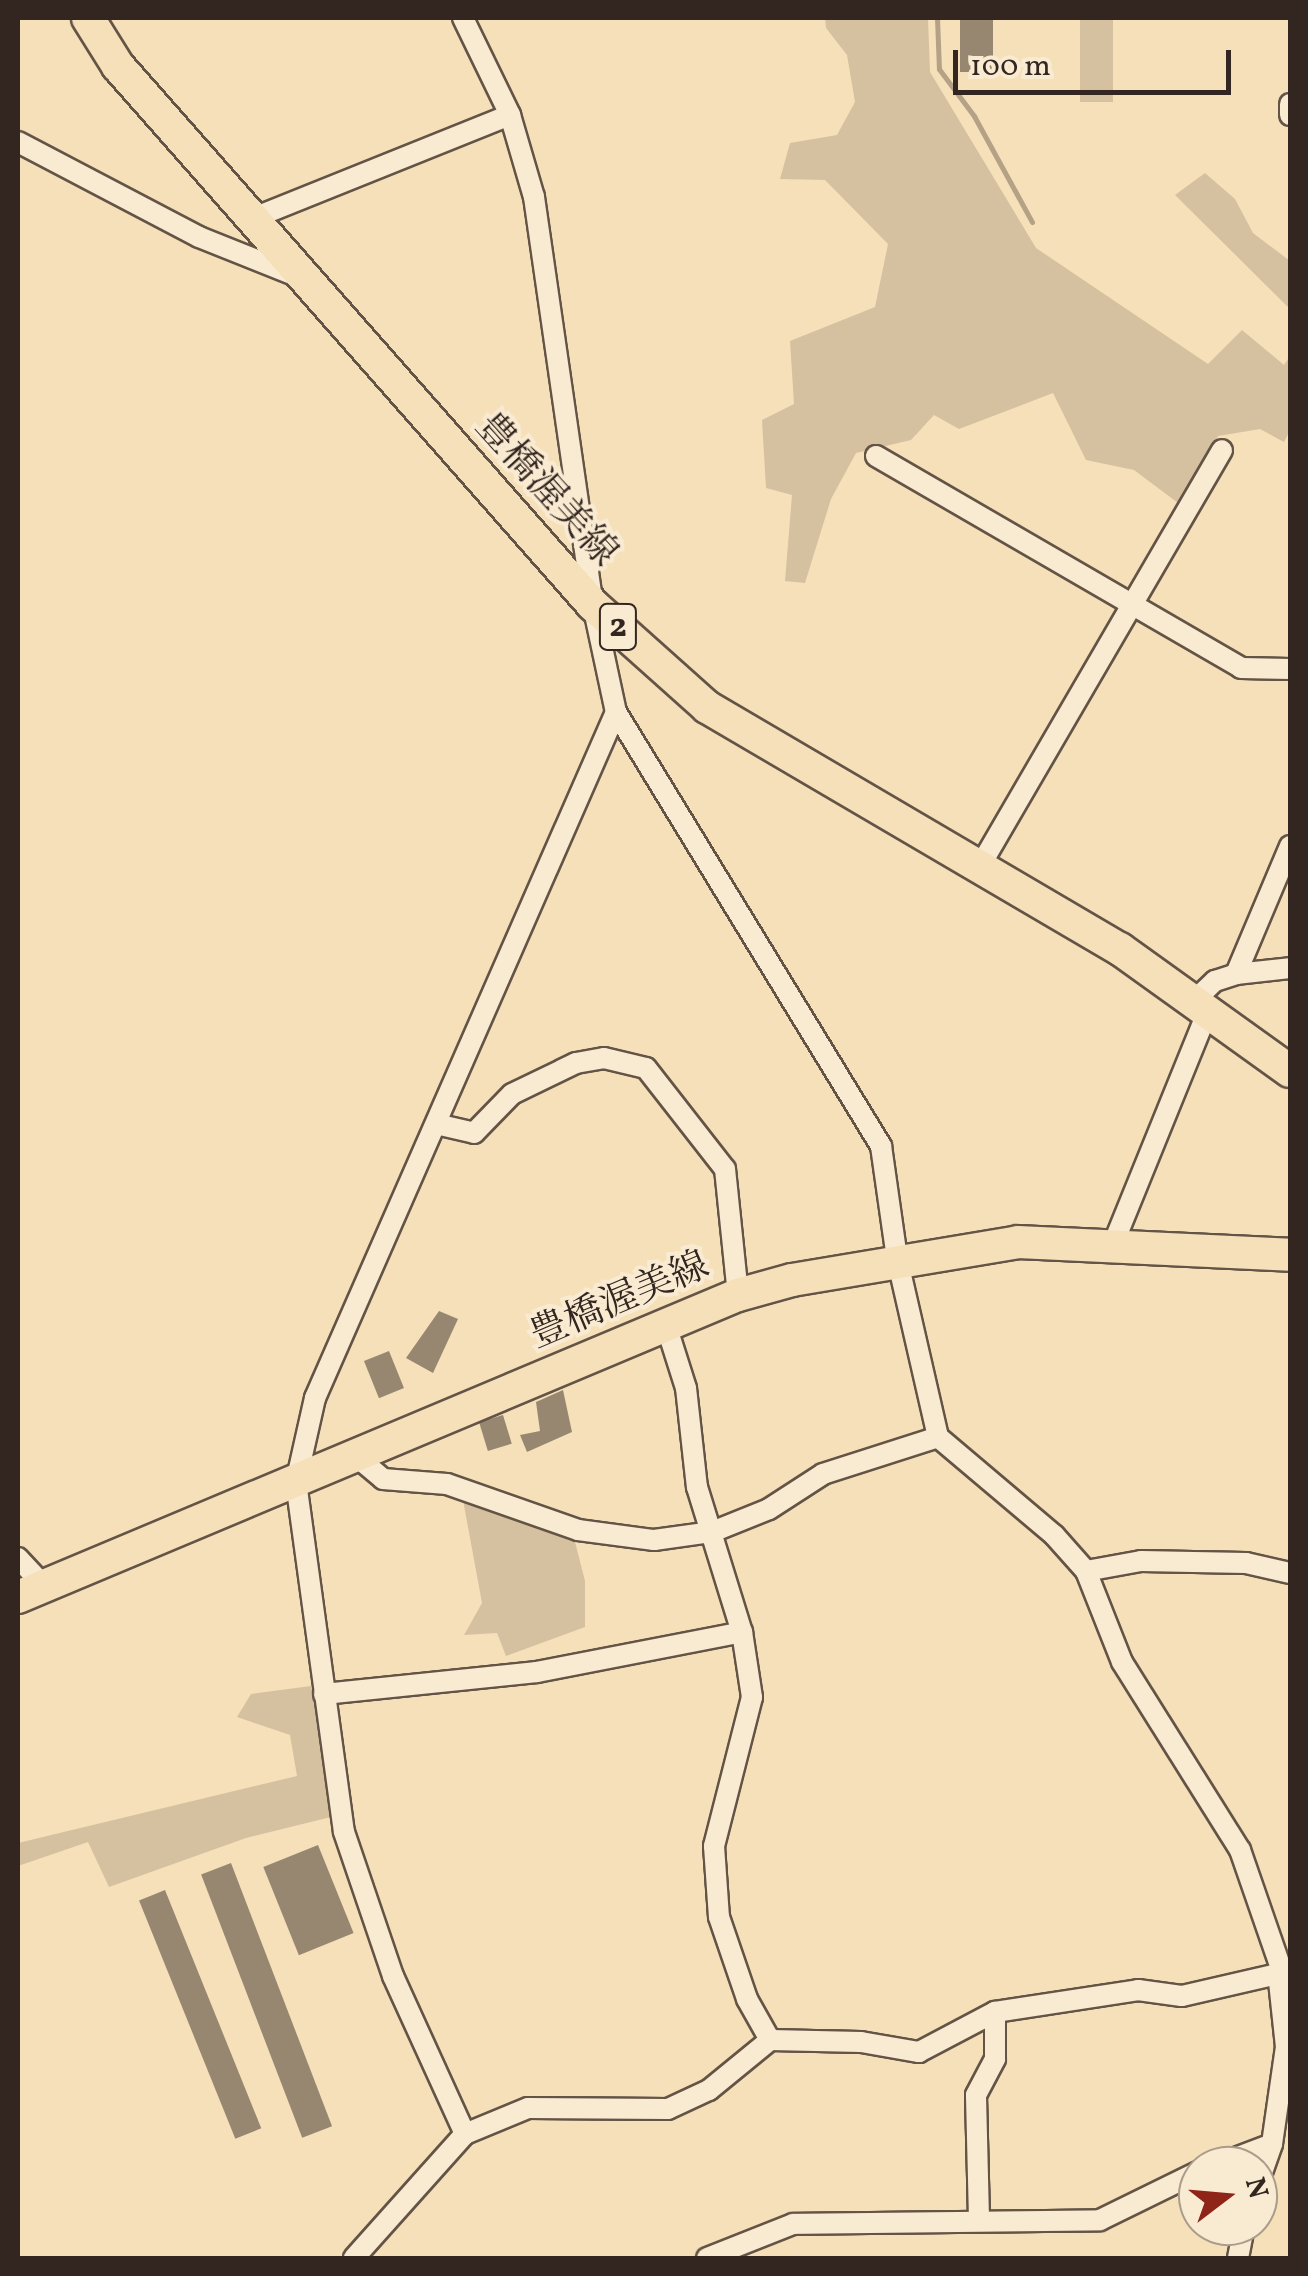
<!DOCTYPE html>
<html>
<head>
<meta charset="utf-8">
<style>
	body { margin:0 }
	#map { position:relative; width:1308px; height:2276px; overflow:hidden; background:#f6e0ba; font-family:Vollkorn,"Noto Serif JP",serif }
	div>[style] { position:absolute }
	.green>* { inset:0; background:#d5c0a0; transform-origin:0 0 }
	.stream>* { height:5px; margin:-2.5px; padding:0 2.5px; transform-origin:2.5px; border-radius:2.5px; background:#b4a186 }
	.building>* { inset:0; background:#988770; transform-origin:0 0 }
	.roads { filter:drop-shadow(2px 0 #645446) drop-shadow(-2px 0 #645446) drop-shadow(0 2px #645446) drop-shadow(0 -2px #645446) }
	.street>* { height:20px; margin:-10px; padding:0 10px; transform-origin:10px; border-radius:10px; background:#f9ebd2 }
	.primary>* { height:32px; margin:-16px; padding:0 16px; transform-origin:16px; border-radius:16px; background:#f6e0ba }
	span { translate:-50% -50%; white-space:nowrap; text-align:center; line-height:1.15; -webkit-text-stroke:8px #f9ebd2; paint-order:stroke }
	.shield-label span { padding:2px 8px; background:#f9ebd2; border:2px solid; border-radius:8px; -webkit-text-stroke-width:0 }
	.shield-label { font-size:35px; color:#332620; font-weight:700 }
	.street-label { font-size:38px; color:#332620 }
	.frame { position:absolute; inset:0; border:20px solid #332620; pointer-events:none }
	.north { position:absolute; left:1178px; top:2146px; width:100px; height:100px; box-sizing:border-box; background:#f9ebd2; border:2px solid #aa9c8b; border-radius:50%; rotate:74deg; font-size:28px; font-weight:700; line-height:40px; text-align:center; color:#332620 }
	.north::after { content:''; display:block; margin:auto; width:35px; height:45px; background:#8f2418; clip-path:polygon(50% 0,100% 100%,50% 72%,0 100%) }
	.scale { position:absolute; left:953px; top:50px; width:278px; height:45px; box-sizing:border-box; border:5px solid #332620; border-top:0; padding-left:12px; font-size:30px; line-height:35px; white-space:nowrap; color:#332620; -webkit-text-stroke:8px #f9ebd2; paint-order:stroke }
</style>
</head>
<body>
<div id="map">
	<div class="green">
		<i style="clip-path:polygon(825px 18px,928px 18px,930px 72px,1036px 248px,1208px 364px,1242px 330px,1284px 365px,1290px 356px,1290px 430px,1284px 442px,1260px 429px,1218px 436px,1182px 506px,1134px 470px,1086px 460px,1053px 393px,959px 429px,934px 415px,911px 440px,856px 453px,831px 499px,805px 583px,785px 581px,792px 495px,766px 488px,762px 420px,794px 404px,790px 341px,875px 307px,888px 244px,825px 180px,780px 179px,790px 143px,837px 135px,855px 102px,847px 55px,826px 28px)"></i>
		<i style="left:1080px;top:18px;width:33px;height:84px"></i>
		<i style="clip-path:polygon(1205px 173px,1235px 199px,1253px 233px,1290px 261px,1290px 309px,1175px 195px)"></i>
		<i style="clip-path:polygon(463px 1500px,574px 1538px,585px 1581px,585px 1627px,506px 1656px,497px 1633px,464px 1635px,482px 1603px)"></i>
		<i style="clip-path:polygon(311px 1686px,339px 1815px,246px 1838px,109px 1887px,88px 1842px,18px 1866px,18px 1843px,297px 1776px,290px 1735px,237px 1717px,251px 1694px)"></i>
	</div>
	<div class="stream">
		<i style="left:937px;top:18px;width:51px;rotate:87.8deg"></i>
		<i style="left:939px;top:69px;width:59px;rotate:53.3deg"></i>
		<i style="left:974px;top:116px;width:121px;rotate:61.3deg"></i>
	</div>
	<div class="building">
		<i style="left:960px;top:18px;width:33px;height:54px"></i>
		<i style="clip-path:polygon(439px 1311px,458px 1319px,433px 1373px,406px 1358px)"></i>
		<i style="left:389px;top:1351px;width:40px;height:27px;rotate:68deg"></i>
		<i style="clip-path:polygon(563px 1390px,572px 1432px,527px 1452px,520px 1435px,540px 1431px,536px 1402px)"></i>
		<i style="left:503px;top:1415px;width:30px;height:25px;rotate:73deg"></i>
		<i style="left:318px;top:1845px;width:95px;height:59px;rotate:68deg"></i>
		<i style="left:231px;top:1863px;width:282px;height:32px;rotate:69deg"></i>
		<i style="left:165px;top:1890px;width:257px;height:28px;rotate:68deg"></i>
	</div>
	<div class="roads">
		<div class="street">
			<i style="left:463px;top:18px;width:108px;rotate:64.1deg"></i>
			<i style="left:510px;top:115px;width:85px;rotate:73.7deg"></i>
			<i style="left:534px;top:197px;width:412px;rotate:81.8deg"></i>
			<i style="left:593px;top:605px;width:109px;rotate:77.9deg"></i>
			<i style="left:616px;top:712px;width:749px;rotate:113.69deg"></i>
			<i style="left:315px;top:1398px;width:86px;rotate:102.7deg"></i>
			<i style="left:296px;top:1482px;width:353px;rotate:82.2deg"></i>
			<i style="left:344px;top:1832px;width:152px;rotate:71.2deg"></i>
			<i style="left:393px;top:1976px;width:174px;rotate:65.5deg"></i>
			<i style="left:1290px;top:104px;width:11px;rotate:90deg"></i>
			<i style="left:18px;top:142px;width:204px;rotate:27.7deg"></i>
			<i style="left:199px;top:237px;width:108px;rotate:21.8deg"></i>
			<i style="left:251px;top:219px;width:279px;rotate:-21.9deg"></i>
			<i style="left:876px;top:456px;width:422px;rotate:30.1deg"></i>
			<i style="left:1241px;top:668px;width:49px;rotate:1.2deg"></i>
			<i style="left:616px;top:712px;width:509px;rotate:58.59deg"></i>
			<i style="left:881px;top:1146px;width:113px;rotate:81.9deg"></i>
			<i style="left:897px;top:1258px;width:184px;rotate:77.1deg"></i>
			<i style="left:938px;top:1437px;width:152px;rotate:40.2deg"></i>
			<i style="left:1054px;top:1535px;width:48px;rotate:48.4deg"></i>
			<i style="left:1086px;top:1571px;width:98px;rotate:68.4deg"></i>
			<i style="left:1122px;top:1662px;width:222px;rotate:57.9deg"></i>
			<i style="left:1240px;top:1850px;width:152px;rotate:70.9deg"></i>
			<i style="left:980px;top:866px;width:481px;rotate:-59.8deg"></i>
			<i style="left:1236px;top:974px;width:54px;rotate:-6.3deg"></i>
			<i style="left:1194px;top:1001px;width:29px;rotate:-44deg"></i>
			<i style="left:1215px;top:981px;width:22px;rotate:-18deg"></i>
			<i style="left:1236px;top:974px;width:139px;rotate:-67.1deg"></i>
			<i style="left:436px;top:1124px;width:39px;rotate:13deg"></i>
			<i style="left:474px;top:1133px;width:54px;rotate:-45.7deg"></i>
			<i style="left:512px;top:1094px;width:71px;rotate:-25.8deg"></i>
			<i style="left:576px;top:1063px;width:28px;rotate:-10deg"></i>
			<i style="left:604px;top:1058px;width:43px;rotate:13.4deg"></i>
			<i style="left:646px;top:1068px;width:128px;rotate:52deg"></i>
			<i style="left:725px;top:1169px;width:127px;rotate:84.1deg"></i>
			<i style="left:1112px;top:1247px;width:255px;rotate:-67.9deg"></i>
			<i style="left:666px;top:1325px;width:66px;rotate:72.4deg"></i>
			<i style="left:686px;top:1388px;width:100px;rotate:83.7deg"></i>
			<i style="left:697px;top:1487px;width:152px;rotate:72.8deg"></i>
			<i style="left:742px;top:1632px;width:66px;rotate:81.3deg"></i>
			<i style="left:752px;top:1697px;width:154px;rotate:104.3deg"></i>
			<i style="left:714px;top:1846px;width:71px;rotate:86deg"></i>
			<i style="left:719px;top:1917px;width:87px;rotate:71.1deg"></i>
			<i style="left:747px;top:1999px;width:47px;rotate:60.7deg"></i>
			<i style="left:357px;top:1457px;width:34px;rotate:40deg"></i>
			<i style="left:383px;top:1479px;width:64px;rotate:4.5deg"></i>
			<i style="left:447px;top:1484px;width:139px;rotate:19.3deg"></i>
			<i style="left:578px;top:1530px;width:77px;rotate:7.5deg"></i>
			<i style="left:654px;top:1540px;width:59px;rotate:-7.9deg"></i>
			<i style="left:712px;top:1532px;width:61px;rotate:-22deg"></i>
			<i style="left:769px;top:1509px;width:64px;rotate:-32.9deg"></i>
			<i style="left:823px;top:1474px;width:121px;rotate:-17.8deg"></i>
			<i style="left:18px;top:1558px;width:38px;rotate:47deg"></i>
			<i style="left:1086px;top:1571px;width:56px;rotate:-10.3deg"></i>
			<i style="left:1141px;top:1561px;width:105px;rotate:1.1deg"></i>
			<i style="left:1246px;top:1563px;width:45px;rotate:12.8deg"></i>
			<i style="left:324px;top:1694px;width:214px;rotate:-5.9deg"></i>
			<i style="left:537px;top:1672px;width:209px;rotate:-11deg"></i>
			<i style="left:1214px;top:2166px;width:62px;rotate:-20.8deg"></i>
			<i style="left:1258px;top:2184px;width:42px;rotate:-70.7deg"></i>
			<i style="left:1272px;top:2144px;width:98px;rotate:-81.8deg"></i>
			<i style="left:1286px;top:2047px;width:66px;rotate:-96.1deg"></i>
			<i style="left:979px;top:2219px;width:124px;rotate:-91.4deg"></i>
			<i style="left:976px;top:2095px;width:41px;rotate:-62.2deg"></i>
			<i style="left:995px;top:2059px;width:47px;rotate:-90deg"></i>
			<i style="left:354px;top:2258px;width:166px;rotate:-48.2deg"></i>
			<i style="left:465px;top:2134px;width:68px;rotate:-22.4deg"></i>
			<i style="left:528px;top:2108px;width:140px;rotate:0.4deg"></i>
			<i style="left:668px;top:2109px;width:45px;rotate:-24.9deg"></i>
			<i style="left:709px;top:2090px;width:79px;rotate:-39.3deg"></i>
			<i style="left:770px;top:2040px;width:91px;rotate:1.3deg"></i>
			<i style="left:861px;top:2042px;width:59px;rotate:9.8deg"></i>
			<i style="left:919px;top:2052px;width:86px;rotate:-27.8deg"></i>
			<i style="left:995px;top:2012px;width:145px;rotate:-8.7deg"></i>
			<i style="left:1138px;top:1990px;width:44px;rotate:7.8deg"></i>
			<i style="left:1182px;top:1996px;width:98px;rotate:-12.9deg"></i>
			<i style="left:707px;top:2258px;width:92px;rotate:-21.6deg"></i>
			<i style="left:793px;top:2224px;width:307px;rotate:-0.7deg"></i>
			<i style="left:1100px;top:2220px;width:109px;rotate:-26.1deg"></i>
			<i style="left:1238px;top:2258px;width:33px;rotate:-79deg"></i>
		</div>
		<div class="primary">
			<i style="left:88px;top:18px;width:57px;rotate:58deg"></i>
			<i style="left:118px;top:66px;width:718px;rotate:48.61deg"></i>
			<i style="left:593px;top:605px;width:153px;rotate:41.8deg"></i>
			<i style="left:707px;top:707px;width:479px;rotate:30.4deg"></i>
			<i style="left:1120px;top:949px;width:209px;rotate:35.7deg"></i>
			<i style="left:18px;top:1597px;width:781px;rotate:-22.76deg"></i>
			<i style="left:738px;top:1295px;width:56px;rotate:-15.5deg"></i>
			<i style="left:792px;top:1280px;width:229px;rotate:-9.5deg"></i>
			<i style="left:1018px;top:1242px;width:272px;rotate:2.7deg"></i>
		</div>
	</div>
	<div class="shield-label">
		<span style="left:618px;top:627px">2</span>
	</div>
	<div class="street-label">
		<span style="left:545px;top:491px;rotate:48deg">豊橋渥美線</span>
		<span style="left:620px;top:1302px;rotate:-23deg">豊橋渥美線</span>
	</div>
	<div class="frame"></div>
	<div class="north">N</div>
	<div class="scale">100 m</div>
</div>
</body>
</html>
